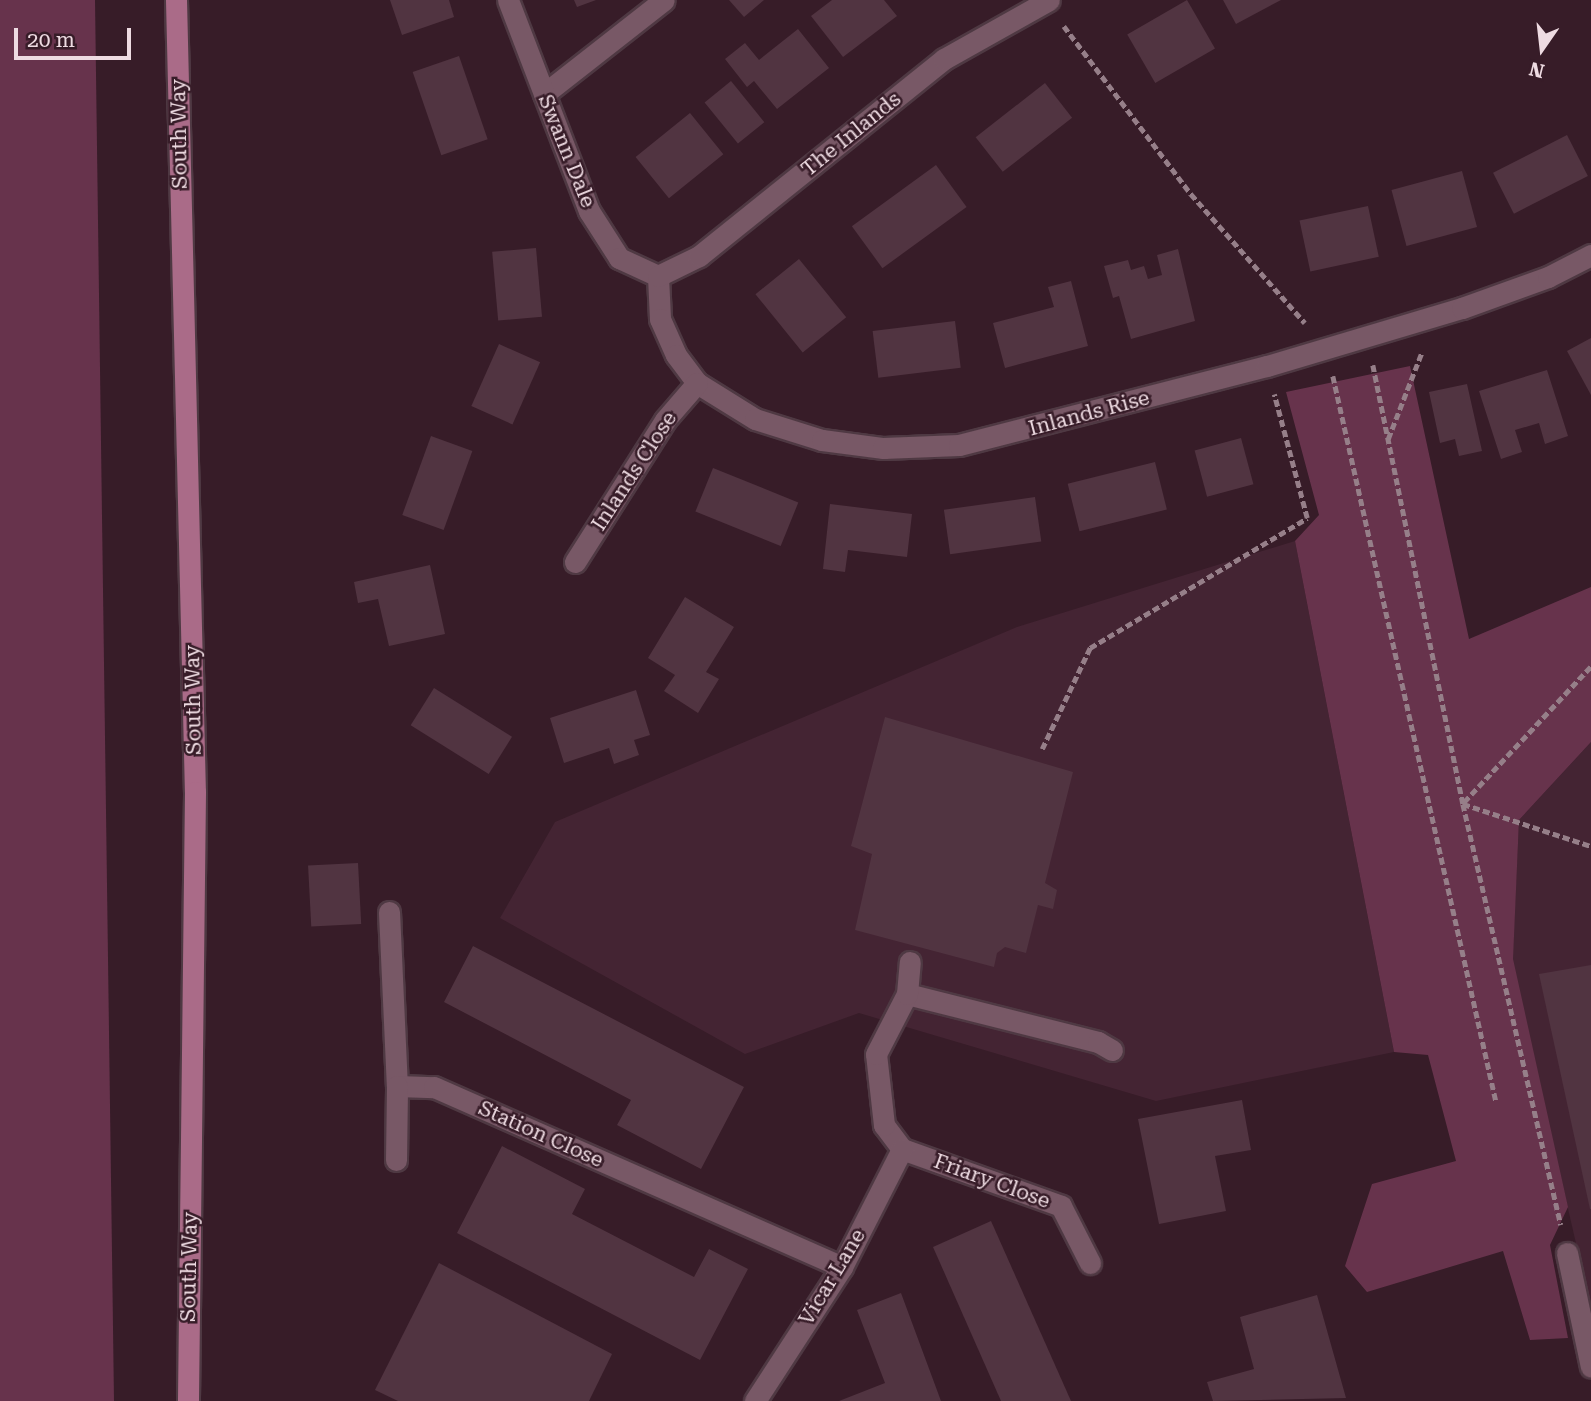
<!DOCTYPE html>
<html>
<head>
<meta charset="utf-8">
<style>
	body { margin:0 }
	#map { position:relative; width:1591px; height:1401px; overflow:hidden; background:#371c28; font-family:"Roboto Serif",serif }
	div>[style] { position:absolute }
	.built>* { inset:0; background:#442433 }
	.green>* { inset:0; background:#67334c }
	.building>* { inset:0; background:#513441; transform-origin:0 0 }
	.path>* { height:4.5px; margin-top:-2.25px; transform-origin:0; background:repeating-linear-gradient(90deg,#967f89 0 7px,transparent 0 10.5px) }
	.roads { filter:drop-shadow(2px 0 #4f3943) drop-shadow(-2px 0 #4f3943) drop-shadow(0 2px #4f3943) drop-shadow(0 -2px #4f3943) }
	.service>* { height:21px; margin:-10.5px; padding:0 10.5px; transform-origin:10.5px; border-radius:10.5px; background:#785866 }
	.minor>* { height:21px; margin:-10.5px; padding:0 10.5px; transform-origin:10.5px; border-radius:10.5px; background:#785866 }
	.primary>* { height:21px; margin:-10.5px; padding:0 10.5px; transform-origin:10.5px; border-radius:10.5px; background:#aa6b88 }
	span { translate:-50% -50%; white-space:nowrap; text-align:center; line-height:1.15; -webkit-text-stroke:5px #371c28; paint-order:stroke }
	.street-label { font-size:21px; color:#eedbe2 }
	.north { position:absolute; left:1507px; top:14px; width:70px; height:70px; -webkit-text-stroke:5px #371c28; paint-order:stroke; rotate:194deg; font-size:19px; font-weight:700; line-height:28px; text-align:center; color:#eedbe2 }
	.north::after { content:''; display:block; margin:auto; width:24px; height:32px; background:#eedbe2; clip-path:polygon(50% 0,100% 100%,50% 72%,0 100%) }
	.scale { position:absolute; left:14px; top:28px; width:117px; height:32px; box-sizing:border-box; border:4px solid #eedbe2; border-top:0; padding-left:9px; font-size:21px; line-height:24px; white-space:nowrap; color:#eedbe2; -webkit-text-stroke:5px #371c28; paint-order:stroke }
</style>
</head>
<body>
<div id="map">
	<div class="built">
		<i style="clip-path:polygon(1295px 541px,1394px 1052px,1156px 1101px,859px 1013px,745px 1054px,500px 918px,555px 822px,1017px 627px)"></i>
		<i style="clip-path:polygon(1591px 742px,1591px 1308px,1512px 967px,1519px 820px)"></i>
	</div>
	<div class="green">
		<i style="clip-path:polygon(0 0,95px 0,114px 1401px,0 1401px)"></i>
		<i style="clip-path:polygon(1410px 366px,1469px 639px,1591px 587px,1591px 742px,1519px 820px,1513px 959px,1568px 1207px,1550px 1245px,1568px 1338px,1530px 1340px,1503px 1251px,1367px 1292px,1345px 1266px,1372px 1184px,1456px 1161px,1428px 1055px,1394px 1052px,1295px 541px,1319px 515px,1286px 392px)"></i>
	</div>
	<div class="building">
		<i style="clip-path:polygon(390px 0,449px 0,454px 17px,402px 35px)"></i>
		<i style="clip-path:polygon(574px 0,596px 0,577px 7px)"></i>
		<i style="clip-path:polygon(729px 0,764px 0,744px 17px)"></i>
		<i style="clip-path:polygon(832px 0,884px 0,897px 16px,843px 57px,811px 16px)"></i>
		<i style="left:1187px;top:0;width:56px;height:69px;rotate:60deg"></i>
		<i style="clip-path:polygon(1223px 0,1281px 0,1236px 24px)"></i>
		<i style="clip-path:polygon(798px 29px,829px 68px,777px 109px,754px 81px,747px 87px,725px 59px,745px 43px,759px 60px)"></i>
		<i style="left:459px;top:56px;width:88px;height:49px;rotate:71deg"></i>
		<i style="left:731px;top:81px;width:53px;height:34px;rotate:51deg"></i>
		<i style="left:1045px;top:83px;width:44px;height:88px;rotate:52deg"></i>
		<i style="left:690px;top:113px;width:53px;height:70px;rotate:51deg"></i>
		<i style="left:1567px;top:135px;width:46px;height:83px;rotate:63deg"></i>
		<i style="left:936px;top:165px;width:52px;height:104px;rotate:54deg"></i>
		<i style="left:1462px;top:171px;width:58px;height:73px;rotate:75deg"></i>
		<i style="left:1368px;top:206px;width:52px;height:70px;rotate:78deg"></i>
		<i style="left:536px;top:248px;width:69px;height:44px;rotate:85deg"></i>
		<i style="clip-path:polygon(1178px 249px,1195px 321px,1131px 339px,1119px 296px,1113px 298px,1104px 266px,1128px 260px,1131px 270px,1144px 266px,1148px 279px,1162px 275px,1157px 255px)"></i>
		<i style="left:799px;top:259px;width:75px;height:56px;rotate:51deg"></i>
		<i style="clip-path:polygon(1071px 281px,1088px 346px,1005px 368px,993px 323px,1054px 307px,1048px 287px)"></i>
		<i style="left:955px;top:321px;width:47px;height:83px;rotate:83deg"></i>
		<i style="clip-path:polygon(1591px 338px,1591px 395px,1567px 351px)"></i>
		<i style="left:499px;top:344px;width:45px;height:68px;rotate:24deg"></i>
		<i style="clip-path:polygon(1547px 370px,1568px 436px,1545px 444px,1539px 423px,1515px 430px,1522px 452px,1501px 459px,1479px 391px)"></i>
		<i style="clip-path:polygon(1467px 384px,1482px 451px,1459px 456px,1455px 439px,1440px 443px,1429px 392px)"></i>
		<i style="left:431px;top:436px;width:44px;height:84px;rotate:20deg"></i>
		<i style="left:1241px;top:438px;width:48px;height:48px;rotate:75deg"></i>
		<i style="left:1155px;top:462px;width:49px;height:90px;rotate:76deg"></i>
		<i style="left:713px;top:468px;width:92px;height:47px;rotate:22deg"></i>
		<i style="left:1035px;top:497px;width:45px;height:92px;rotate:82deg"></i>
		<i style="clip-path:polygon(830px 504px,912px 514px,907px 557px,848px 550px,845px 572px,823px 569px)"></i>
		<i style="clip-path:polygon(430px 565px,445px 634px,389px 646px,378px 599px,358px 603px,354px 582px)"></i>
		<i style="clip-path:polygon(685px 597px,734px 627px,706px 672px,719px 679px,698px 713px,664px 691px,675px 675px,648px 658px)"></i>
		<i style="left:434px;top:688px;width:92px;height:44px;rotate:32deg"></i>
		<i style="clip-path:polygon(636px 690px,650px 735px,634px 740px,639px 755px,614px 764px,609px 748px,564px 763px,550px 718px)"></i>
		<i style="clip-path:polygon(885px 717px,1073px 772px,1045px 883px,1057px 890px,1053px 909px,1038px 905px,1026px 953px,1005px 947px,997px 953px,994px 967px,855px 930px,872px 854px,851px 846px)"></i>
		<i style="left:358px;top:863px;width:61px;height:50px;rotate:87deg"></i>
		<i style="clip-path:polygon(473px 946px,744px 1087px,701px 1169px,617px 1125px,631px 1100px,444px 1002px)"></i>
		<i style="clip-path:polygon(1591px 965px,1591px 1209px,1590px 1209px,1539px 974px)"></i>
		<i style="clip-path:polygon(1242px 1100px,1251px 1150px,1215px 1156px,1226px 1211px,1159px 1224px,1138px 1119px)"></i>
		<i style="clip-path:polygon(502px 1146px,585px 1189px,572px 1214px,694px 1277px,709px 1249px,748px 1269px,700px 1360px,457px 1233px)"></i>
		<i style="clip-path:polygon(991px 1221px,1071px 1401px,1001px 1401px,933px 1247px)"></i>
		<i style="clip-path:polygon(439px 1263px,612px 1354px,589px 1401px,398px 1401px,375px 1390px)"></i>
		<i style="clip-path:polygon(901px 1293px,941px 1401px,839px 1401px,885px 1383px,857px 1310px)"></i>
		<i style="clip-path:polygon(1317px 1295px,1346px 1398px,1213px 1401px,1207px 1382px,1254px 1369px,1240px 1317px)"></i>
	</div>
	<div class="path">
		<i style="left:1064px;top:26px;width:211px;rotate:52.9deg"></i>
		<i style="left:1191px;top:194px;width:172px;rotate:48.5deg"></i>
		<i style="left:1373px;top:365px;width:448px;rotate:78.4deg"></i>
		<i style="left:1463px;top:804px;width:432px;rotate:76.9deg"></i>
		<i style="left:1333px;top:376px;width:743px;rotate:77.33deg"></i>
		<i style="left:1388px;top:439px;width:93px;rotate:-68.7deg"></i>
		<i style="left:1591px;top:667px;width:187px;rotate:133.1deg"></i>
		<i style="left:1463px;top:804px;width:135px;rotate:18.2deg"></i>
		<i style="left:1042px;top:749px;width:112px;rotate:-64.6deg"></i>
		<i style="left:1090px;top:648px;width:253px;rotate:-30.9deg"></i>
		<i style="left:1307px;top:518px;width:128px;rotate:-104.9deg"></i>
	</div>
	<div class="roads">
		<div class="service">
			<i style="left:544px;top:94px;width:152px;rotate:-38.1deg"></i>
		</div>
		<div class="minor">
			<i style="left:508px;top:0;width:226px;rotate:69deg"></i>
			<i style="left:589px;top:211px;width:56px;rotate:57.4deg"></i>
			<i style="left:619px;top:258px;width:43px;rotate:24.8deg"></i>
			<i style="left:658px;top:276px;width:43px;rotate:87.3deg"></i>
			<i style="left:660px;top:319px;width:39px;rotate:66deg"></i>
			<i style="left:676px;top:355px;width:35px;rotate:53deg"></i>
			<i style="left:697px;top:383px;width:68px;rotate:31.8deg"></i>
			<i style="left:755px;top:419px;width:70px;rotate:17.4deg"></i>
			<i style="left:822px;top:440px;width:62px;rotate:7.5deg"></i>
			<i style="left:883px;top:448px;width:76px;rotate:-2.3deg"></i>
			<i style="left:959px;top:445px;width:318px;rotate:-14.4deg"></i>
			<i style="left:1267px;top:366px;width:203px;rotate:-16.6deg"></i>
			<i style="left:1462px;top:308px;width:91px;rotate:-19.8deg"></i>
			<i style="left:1548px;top:277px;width:48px;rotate:-27.1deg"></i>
			<i style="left:658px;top:276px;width:46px;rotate:-26deg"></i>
			<i style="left:699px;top:256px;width:314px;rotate:-38.8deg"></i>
			<i style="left:944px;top:59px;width:120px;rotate:-29.3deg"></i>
			<i style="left:575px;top:562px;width:168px;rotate:-57.6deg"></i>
			<i style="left:665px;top:420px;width:49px;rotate:-49.1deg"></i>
			<i style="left:389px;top:912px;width:174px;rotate:87.4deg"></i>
			<i style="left:397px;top:1086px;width:37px;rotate:2deg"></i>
			<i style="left:434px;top:1087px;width:446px;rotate:23.8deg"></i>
			<i style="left:907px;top:994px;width:197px;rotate:14.1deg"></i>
			<i style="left:1098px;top:1042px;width:16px;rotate:30deg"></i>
			<i style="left:902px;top:1149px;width:169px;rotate:19.7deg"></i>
			<i style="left:1061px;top:1206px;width:64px;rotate:63deg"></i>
			<i style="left:902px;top:1149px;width:30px;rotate:-127deg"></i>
			<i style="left:884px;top:1125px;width:71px;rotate:-96.4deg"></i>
			<i style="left:876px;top:1054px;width:68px;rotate:-62.7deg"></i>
			<i style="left:907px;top:994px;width:32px;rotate:-85deg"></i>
			<i style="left:396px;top:1160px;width:74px;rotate:-89.2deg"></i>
			<i style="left:1567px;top:1253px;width:116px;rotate:78.1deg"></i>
			<i style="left:755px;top:1401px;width:160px;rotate:-57deg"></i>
			<i style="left:842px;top:1267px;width:132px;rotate:-63deg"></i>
		</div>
		<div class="primary">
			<i style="left:176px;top:0;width:792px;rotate:88.63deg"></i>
			<i style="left:195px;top:792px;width:609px;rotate:90.66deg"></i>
		</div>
	</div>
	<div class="street-label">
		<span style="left:179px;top:134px;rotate:-91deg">South Way</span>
		<span style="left:851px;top:134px;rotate:-39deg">The Inlands</span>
		<span style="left:567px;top:151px;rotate:68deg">Swann Dale</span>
		<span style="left:1089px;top:413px;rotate:-15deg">Inlands Rise</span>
		<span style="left:634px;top:471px;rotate:-57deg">Inlands Close</span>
		<span style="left:193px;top:700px;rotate:-91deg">South Way</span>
		<span style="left:541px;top:1134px;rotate:24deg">Station Close</span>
		<span style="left:992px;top:1181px;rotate:20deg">Friary Close</span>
		<span style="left:189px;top:1267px;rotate:-89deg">South Way</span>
		<span style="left:832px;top:1277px;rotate:-59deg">Vicar Lane</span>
	</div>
	<div class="north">N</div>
	<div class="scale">20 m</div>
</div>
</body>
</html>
